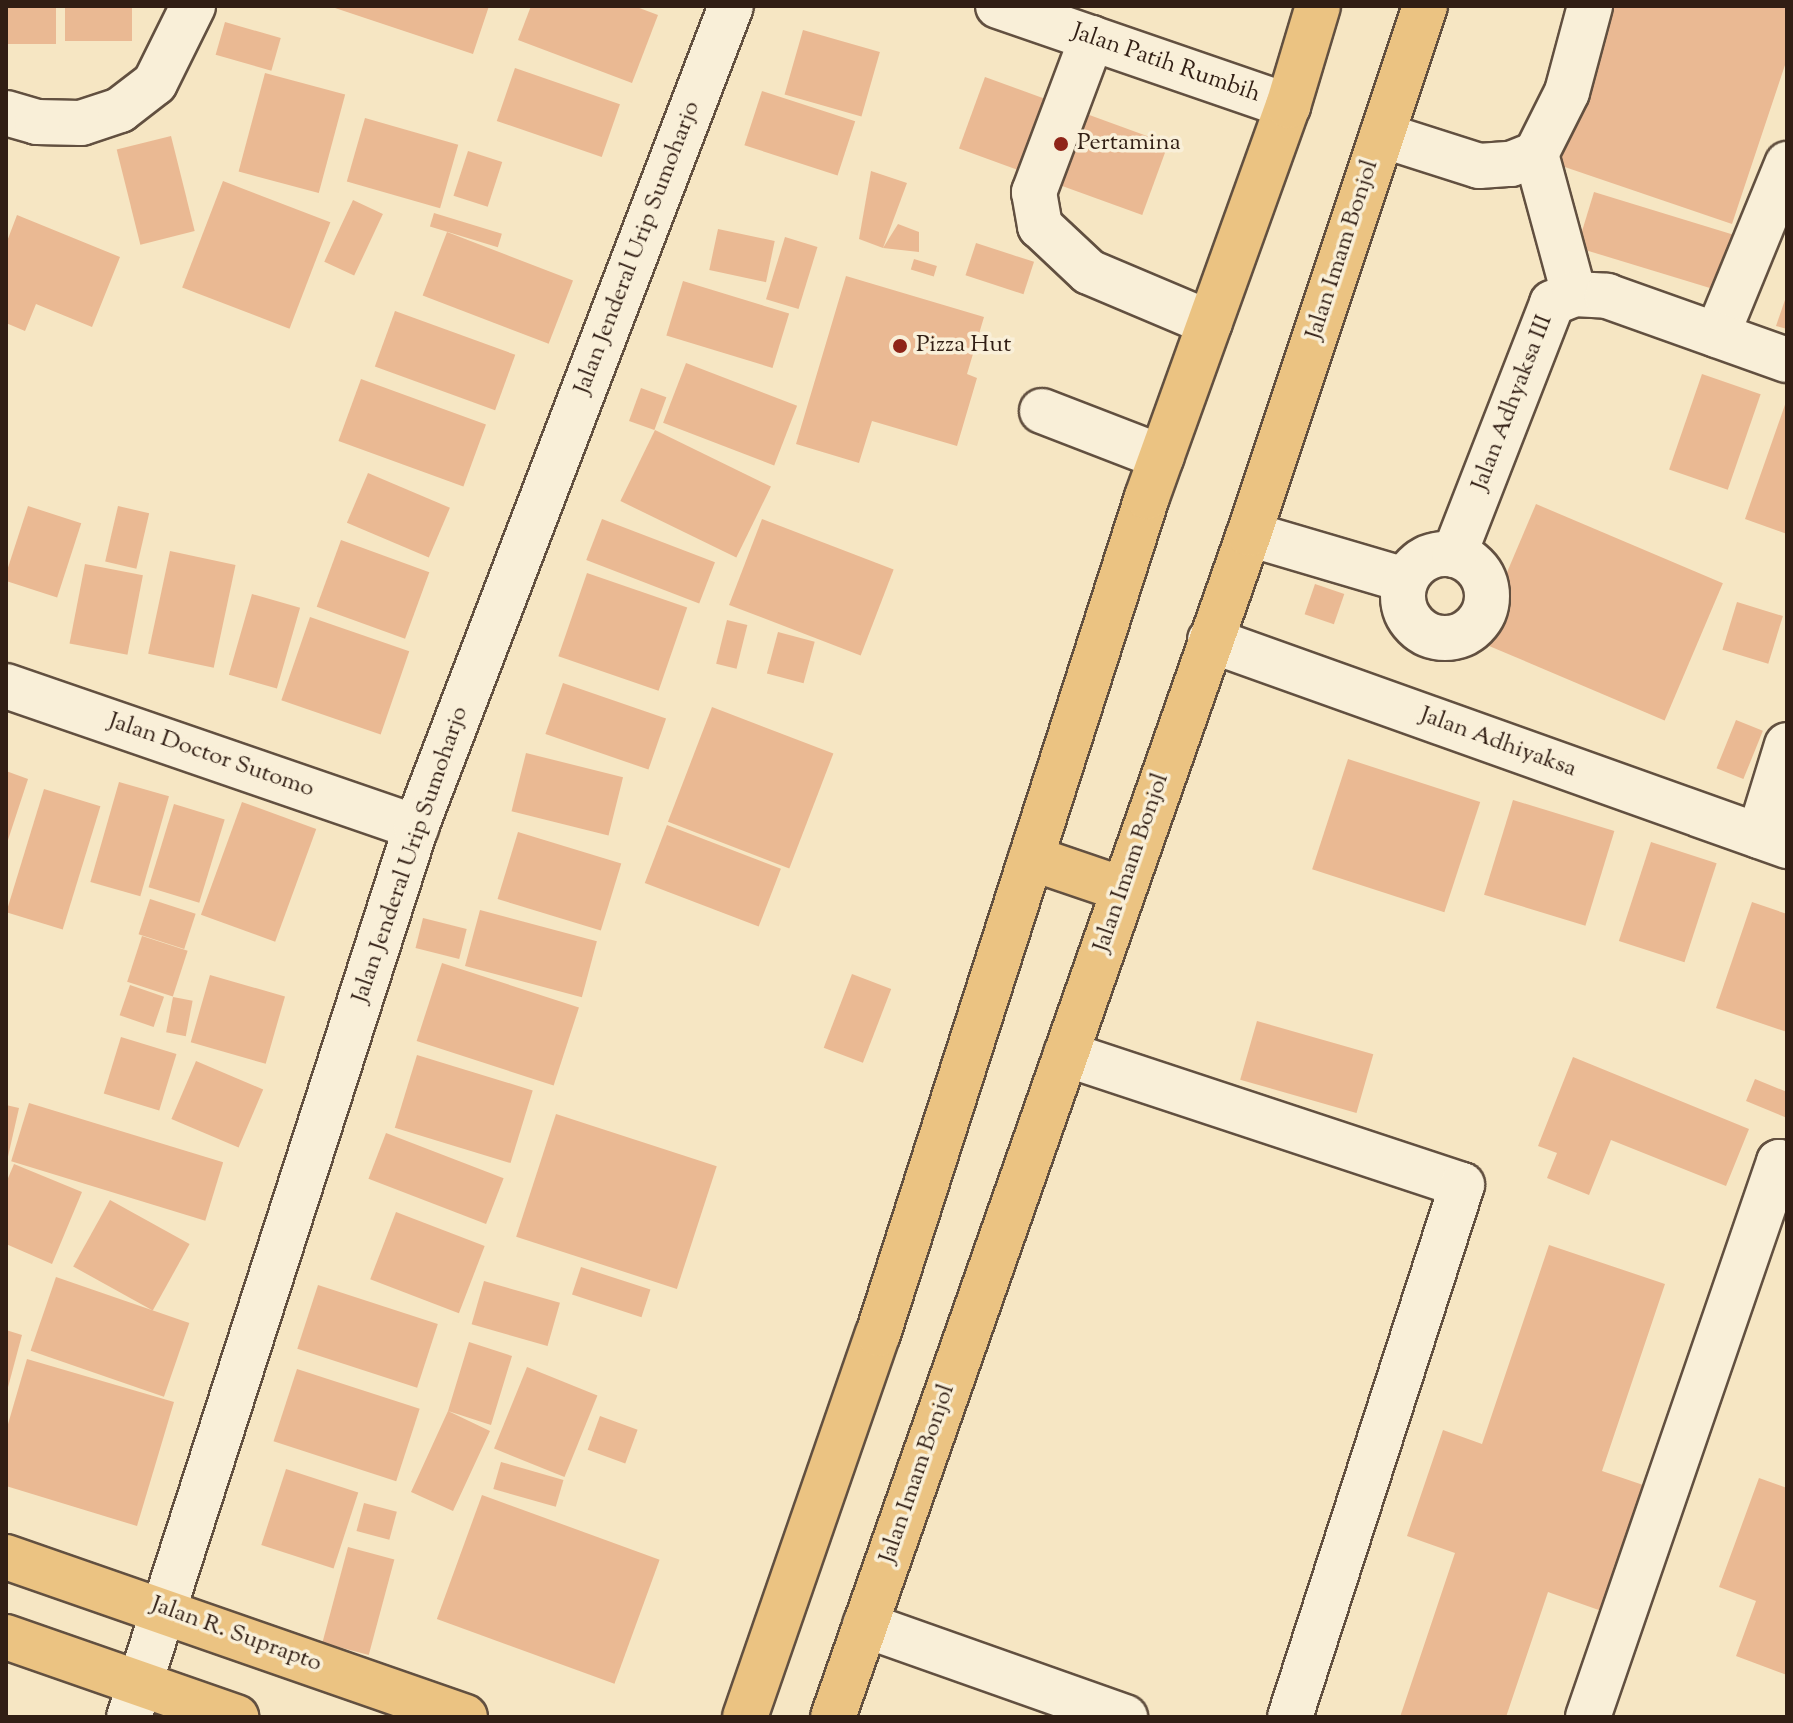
<!DOCTYPE html>
<html>
<head>
<meta charset="utf-8">
<style>
	body { margin:0 }
	#map { position:relative; width:1793px; height:1723px; overflow:hidden; background:#f6e6c3; font-family:"Sorts Mill Goudy",serif }
	div>[style] { position:absolute }
	.building>* { inset:0; background:#eab993; transform-origin:0 0 }
	.roads { filter:drop-shadow(2px 0 #625040) drop-shadow(-2px 0 #625040) drop-shadow(0 2px #625040) drop-shadow(0 -2px #625040) }
	.minor>* { height:44px; margin:-22px; padding:0 22px; transform-origin:22px; border-radius:22px; background:#f9efd8 }
	.minor>.ring { margin:-22px; padding:0; box-sizing:content-box; background:none; border:44px solid #f9efd8; border-radius:50% }
	.major>* { height:44px; margin:-22px; padding:0 22px; transform-origin:22px; border-radius:22px; background:#ebc382 }
	.highway>* { height:44px; margin:-22px; padding:0 22px; transform-origin:22px; border-radius:22px; background:#ebc382 }
	.dots>* { width:22px; height:22px; translate:-50% -50%; box-sizing:border-box; border:4px solid #f9efd8; border-radius:50% }
	span { translate:-50% -50%; white-space:nowrap; text-align:center; line-height:1.15; -webkit-text-stroke:7px #f9efd8; paint-order:stroke }
	.street-label { font-size:24px; color:#311e14 }
	.poi-label { font-size:24px; color:#311e14 }
	.left { translate:0 -50%; text-align:left }
	.frame { position:absolute; inset:0; border:8px solid #311e14; pointer-events:none }
</style>
</head>
<body>
<div id="map">
	<div class="building">
		<i style="left:6px;top:6px;width:50px;height:38px"></i>
		<i style="left:65px;top:6px;width:67px;height:35px"></i>
		<i style="clip-path:polygon(329px 6px,489px 6px,473px 54px)"></i>
		<i style="clip-path:polygon(531px 6px,634px 6px,658px 15px,632px 83px,518px 40px)"></i>
		<i style="clip-path:polygon(1606px 6px,1787px 6px,1787px 59px,1732px 224px,1553px 163px)"></i>
		<i style="left:225px;top:22px;width:58px;height:34px;rotate:16deg"></i>
		<i style="left:803px;top:30px;width:80px;height:67px;rotate:16deg"></i>
		<i style="left:515px;top:68px;width:111px;height:56px;rotate:19deg"></i>
		<i style="left:265px;top:73px;width:83px;height:102px;rotate:15deg"></i>
		<i style="left:985px;top:77px;width:195px;height:76px;rotate:20deg"></i>
		<i style="left:762px;top:91px;width:98px;height:57px;rotate:18deg"></i>
		<i style="left:365px;top:118px;width:97px;height:66px;rotate:16deg"></i>
		<i style="left:171px;top:136px;width:98px;height:56px;rotate:76deg"></i>
		<i style="left:468px;top:151px;width:36px;height:47px;rotate:18deg"></i>
		<i style="clip-path:polygon(871px 171px,907px 183px,883px 248px,859px 239px)"></i>
		<i style="left:223px;top:181px;width:115px;height:114px;rotate:21deg"></i>
		<i style="left:1594px;top:192px;width:145px;height:58px;rotate:17deg"></i>
		<i style="left:353px;top:200px;width:33px;height:68px;rotate:25deg"></i>
		<i style="left:434px;top:213px;width:71px;height:14px;rotate:17deg"></i>
		<i style="clip-path:polygon(17px 215px,120px 257px,92px 327px,36px 304px,25px 331px,6px 323px,6px 244px)"></i>
		<i style="clip-path:polygon(898px 224px,919px 232px,919px 252px,883px 248px)"></i>
		<i style="left:718px;top:229px;width:58px;height:42px;rotate:12deg"></i>
		<i style="left:447px;top:232px;width:135px;height:68px;rotate:21deg"></i>
		<i style="left:785px;top:237px;width:34px;height:65px;rotate:17deg"></i>
		<i style="left:976px;top:243px;width:61px;height:34px;rotate:18deg"></i>
		<i style="left:914px;top:259px;width:24px;height:11px;rotate:17deg"></i>
		<i style="clip-path:polygon(846px 276px,984px 317px,967px 374px,977px 378px,957px 446px,872px 421px,859px 463px,796px 444px)"></i>
		<i style="left:683px;top:281px;width:111px;height:57px;rotate:17deg"></i>
		<i style="clip-path:polygon(1787px 294px,1787px 329px,1776px 326px)"></i>
		<i style="left:395px;top:311px;width:128px;height:59px;rotate:20deg"></i>
		<i style="left:686px;top:363px;width:119px;height:64px;rotate:21deg"></i>
		<i style="left:1702px;top:374px;width:62px;height:101px;rotate:19deg"></i>
		<i style="left:361px;top:379px;width:133px;height:66px;rotate:20deg"></i>
		<i style="left:641px;top:388px;width:27px;height:35px;rotate:20deg"></i>
		<i style="clip-path:polygon(1787px 399px,1787px 534px,1745px 519px)"></i>
		<i style="left:655px;top:430px;width:129px;height:79px;rotate:26deg"></i>
		<i style="left:368px;top:473px;width:89px;height:54px;rotate:23deg"></i>
		<i style="left:1536px;top:504px;width:203px;height:149px;rotate:23deg"></i>
		<i style="left:28px;top:506px;width:56px;height:78px;rotate:18deg"></i>
		<i style="left:118px;top:506px;width:32px;height:57px;rotate:13deg"></i>
		<i style="left:602px;top:519px;width:121px;height:44px;rotate:21deg"></i>
		<i style="left:762px;top:519px;width:141px;height:92px;rotate:21deg"></i>
		<i style="left:341px;top:540px;width:94px;height:71px;rotate:20deg"></i>
		<i style="left:170px;top:551px;width:67px;height:105px;rotate:12deg"></i>
		<i style="left:85px;top:564px;width:59px;height:81px;rotate:11deg"></i>
		<i style="left:587px;top:573px;width:106px;height:88px;rotate:19deg"></i>
		<i style="left:1315px;top:584px;width:31px;height:32px;rotate:19deg"></i>
		<i style="left:252px;top:594px;width:50px;height:84px;rotate:16deg"></i>
		<i style="left:1737px;top:602px;width:48px;height:50px;rotate:17deg"></i>
		<i style="left:310px;top:617px;width:105px;height:88px;rotate:19deg"></i>
		<i style="left:727px;top:620px;width:21px;height:45px;rotate:14deg"></i>
		<i style="left:778px;top:632px;width:38px;height:43px;rotate:15deg"></i>
		<i style="left:563px;top:683px;width:109px;height:54px;rotate:19deg"></i>
		<i style="left:712px;top:707px;width:130px;height:123px;rotate:21deg"></i>
		<i style="left:1736px;top:720px;width:29px;height:52px;rotate:22deg"></i>
		<i style="left:526px;top:753px;width:100px;height:60px;rotate:14deg"></i>
		<i style="left:1348px;top:759px;width:139px;height:116px;rotate:18deg"></i>
		<i style="clip-path:polygon(6px 771px,28px 779px,7px 843px,6px 843px)"></i>
		<i style="left:119px;top:782px;width:52px;height:104px;rotate:16deg"></i>
		<i style="left:44px;top:789px;width:59px;height:129px;rotate:17deg"></i>
		<i style="left:1513px;top:800px;width:106px;height:99px;rotate:17deg"></i>
		<i style="left:242px;top:802px;width:79px;height:120px;rotate:20deg"></i>
		<i style="left:174px;top:804px;width:53px;height:87px;rotate:17deg"></i>
		<i style="left:667px;top:825px;width:122px;height:62px;rotate:21deg"></i>
		<i style="left:518px;top:832px;width:108px;height:70px;rotate:17deg"></i>
		<i style="left:1651px;top:842px;width:69px;height:104px;rotate:18deg"></i>
		<i style="left:150px;top:899px;width:48px;height:37px;rotate:18deg"></i>
		<i style="clip-path:polygon(1752px 902px,1787px 914px,1787px 1032px,1716px 1008px)"></i>
		<i style="left:480px;top:910px;width:121px;height:58px;rotate:15deg"></i>
		<i style="left:423px;top:918px;width:45px;height:31px;rotate:14deg"></i>
		<i style="left:142px;top:936px;width:48px;height:48px;rotate:18deg"></i>
		<i style="left:442px;top:963px;width:144px;height:82px;rotate:18deg"></i>
		<i style="left:852px;top:974px;width:42px;height:79px;rotate:21deg"></i>
		<i style="left:210px;top:975px;width:78px;height:70px;rotate:16deg"></i>
		<i style="left:130px;top:985px;width:36px;height:32px;rotate:19deg"></i>
		<i style="left:173px;top:997px;width:20px;height:36px;rotate:11deg"></i>
		<i style="left:1257px;top:1021px;width:121px;height:61px;rotate:16deg"></i>
		<i style="left:121px;top:1037px;width:58px;height:59px;rotate:17deg"></i>
		<i style="left:417px;top:1055px;width:121px;height:76px;rotate:17deg"></i>
		<i style="clip-path:polygon(1573px 1057px,1749px 1129px,1726px 1186px,1611px 1140px,1589px 1195px,1547px 1178px,1557px 1153px,1538px 1146px)"></i>
		<i style="left:196px;top:1061px;width:73px;height:63px;rotate:23deg"></i>
		<i style="clip-path:polygon(1755px 1079px,1787px 1092px,1787px 1118px,1746px 1101px)"></i>
		<i style="left:29px;top:1103px;width:203px;height:61px;rotate:17deg"></i>
		<i style="clip-path:polygon(6px 1105px,19px 1108px,7px 1161px,6px 1161px)"></i>
		<i style="left:556px;top:1114px;width:169px;height:129px;rotate:18deg"></i>
		<i style="left:386px;top:1133px;width:126px;height:49px;rotate:21deg"></i>
		<i style="clip-path:polygon(14px 1164px,82px 1192px,52px 1264px,6px 1244px,6px 1183px)"></i>
		<i style="left:110px;top:1200px;width:91px;height:76px;rotate:29deg"></i>
		<i style="left:396px;top:1212px;width:95px;height:72px;rotate:21deg"></i>
		<i style="clip-path:polygon(1549px 1245px,1665px 1284px,1602px 1471px,1652px 1488px,1610px 1614px,1548px 1592px,1506px 1717px,1400px 1717px,1455px 1553px,1407px 1536px,1443px 1430px,1482px 1444px)"></i>
		<i style="left:581px;top:1267px;width:73px;height:29px;rotate:18deg"></i>
		<i style="left:56px;top:1277px;width:141px;height:78px;rotate:19deg"></i>
		<i style="left:484px;top:1281px;width:79px;height:45px;rotate:16deg"></i>
		<i style="left:318px;top:1285px;width:126px;height:67px;rotate:18deg"></i>
		<i style="clip-path:polygon(6px 1330px,22px 1335px,7px 1391px,6px 1391px)"></i>
		<i style="clip-path:polygon(469px 1342px,512px 1356px,491px 1425px,448px 1411px,490px 1431px,453px 1511px,411px 1492px,448px 1411px)"></i>
		<i style="clip-path:polygon(27px 1359px,174px 1402px,137px 1526px,6px 1486px,6px 1431px)"></i>
		<i style="left:527px;top:1367px;width:76px;height:88px;rotate:22deg"></i>
		<i style="left:297px;top:1369px;width:129px;height:76px;rotate:18deg"></i>
		<i style="left:600px;top:1416px;width:40px;height:36px;rotate:20deg"></i>
		<i style="left:501px;top:1462px;width:65px;height:28px;rotate:16deg"></i>
		<i style="left:286px;top:1469px;width:76px;height:80px;rotate:18deg"></i>
		<i style="clip-path:polygon(1759px 1478px,1787px 1488px,1787px 1675px,1736px 1656px,1756px 1601px,1719px 1587px)"></i>
		<i style="left:482px;top:1495px;width:189px;height:132px;rotate:20deg"></i>
		<i style="left:364px;top:1503px;width:34px;height:29px;rotate:15deg"></i>
		<i style="left:348px;top:1547px;width:48px;height:99px;rotate:15deg"></i>
	</div>
	<div class="roads">
		<div class="minor">
			<i style="left:998px;top:6px;width:307px;rotate:19deg"></i>
			<i style="left:1092px;top:38px;width:165px;rotate:110.6deg"></i>
			<i style="left:1034px;top:192px;width:35px;rotate:80deg"></i>
			<i style="left:1040px;top:226px;width:67px;rotate:43.2deg"></i>
			<i style="left:1089px;top:272px;width:131px;rotate:22.9deg"></i>
			<i style="left:6px;top:113px;width:32px;rotate:16deg"></i>
			<i style="left:37px;top:122px;width:44px;rotate:1.3deg"></i>
			<i style="left:81px;top:123px;width:41px;rotate:-18.4deg"></i>
			<i style="left:120px;top:110px;width:44px;rotate:-37.6deg"></i>
			<i style="left:155px;top:83px;width:86px;rotate:-63.7deg"></i>
			<i style="left:1382px;top:135px;width:102px;rotate:17.7deg"></i>
			<i style="left:1479px;top:166px;width:32px;rotate:-4deg"></i>
			<i style="left:1511px;top:164px;width:27px;rotate:-22deg"></i>
			<i style="left:1536px;top:154px;width:69px;rotate:-63.4deg"></i>
			<i style="left:1567px;top:92px;width:89px;rotate:-75deg"></i>
			<i style="left:1536px;top:154px;width:145px;rotate:74.8deg"></i>
			<i style="left:1717px;top:335px;width:185px;rotate:-67.7deg"></i>
			<i style="left:1042px;top:411px;width:128px;rotate:21.1deg"></i>
			<i style="left:1249px;top:534px;width:163px;rotate:16.4deg"></i>
			<i class="ring" style="left:1403px;top:554px;width:40px;height:40px"></i>
			<i style="left:1454px;top:555px;width:270px;rotate:-68.7deg"></i>
			<i style="left:1552px;top:303px;width:24px;rotate:-22deg"></i>
			<i style="left:1574px;top:294px;width:33px;rotate:3deg"></i>
			<i style="left:1607px;top:296px;width:191px;rotate:19.6deg"></i>
			<i style="left:1210px;top:640px;width:613px;rotate:19.65deg"></i>
			<i style="left:6px;top:686px;width:434px;rotate:19deg"></i>
			<i style="left:1759px;top:836px;width:95px;rotate:-72.9deg"></i>
			<i style="left:1066px;top:1054px;width:417px;rotate:18.3deg"></i>
			<i style="left:1462px;top:1185px;width:559px;rotate:107.92deg"></i>
			<i style="left:865px;top:1625px;width:276px;rotate:19.5deg"></i>
			<i style="left:129px;top:1717px;width:935px;rotate:-72.13deg"></i>
			<i style="left:416px;top:827px;width:879px;rotate:-69.01deg"></i>
			<i style="left:1588px;top:1717px;width:587px;rotate:-71.01deg"></i>
			<i style="left:1779px;top:1162px;width:9px;rotate:21deg"></i>
		</div>
		<div class="major">
			<i style="left:6px;top:1557px;width:486px;rotate:19.2deg"></i>
			<i style="left:6px;top:1637px;width:244px;rotate:19.2deg"></i>
		</div>
		<div class="highway">
			<i style="left:1031px;top:858px;width:96px;rotate:18.8deg"></i>
			<i style="left:745px;top:1717px;width:405px;rotate:-70.9deg"></i>
			<i style="left:878px;top:1334px;width:879px;rotate:-72.18deg"></i>
			<i style="left:1147px;top:497px;width:416px;rotate:-70.2deg"></i>
			<i style="left:1288px;top:106px;width:104px;rotate:-73.3deg"></i>
			<i style="left:833px;top:1717px;width:1254px;rotate:-70.63deg"></i>
			<i style="left:1249px;top:534px;width:557px;rotate:-71.57deg"></i>
		</div>
	</div>
	<div class="dots">
		<i style="left:1061px;top:144px;background:#8f2418"></i>
		<i style="left:900px;top:346px;background:#8f2418"></i>
	</div>
	<div class="street-label">
		<span style="left:1166px;top:64px;rotate:19deg">Jalan Patih Rumbih</span>
		<span style="left:638px;top:248px;rotate:-69deg">Jalan Jenderal Urip Sumoharjo</span>
		<span style="left:1343px;top:250px;rotate:-72deg">Jalan Imam Bonjol</span>
		<span style="left:1513px;top:403px;rotate:-69deg">Jalan Adhyaksa III</span>
		<span style="left:1498px;top:743px;rotate:20deg">Jalan Adhiyaksa</span>
		<span style="left:211px;top:756px;rotate:19deg">Jalan Doctor Sutomo</span>
		<span style="left:411px;top:855px;rotate:-71deg">Jalan Jenderal Urip Sumoharjo</span>
		<span style="left:1132px;top:863px;rotate:-71deg">Jalan Imam Bonjol</span>
		<span style="left:918px;top:1474px;rotate:-71deg">Jalan Imam Bonjol</span>
		<span style="left:236px;top:1635px;rotate:20deg">Jalan R. Suprapto</span>
	</div>
	<div class="poi-label">
		<span class="left" style="left:1077px;top:144px">Pertamina</span>
		<span class="left" style="left:916px;top:346px">Pizza Hut</span>
	</div>
	<div class="frame"></div>
</div>
</body>
</html>
